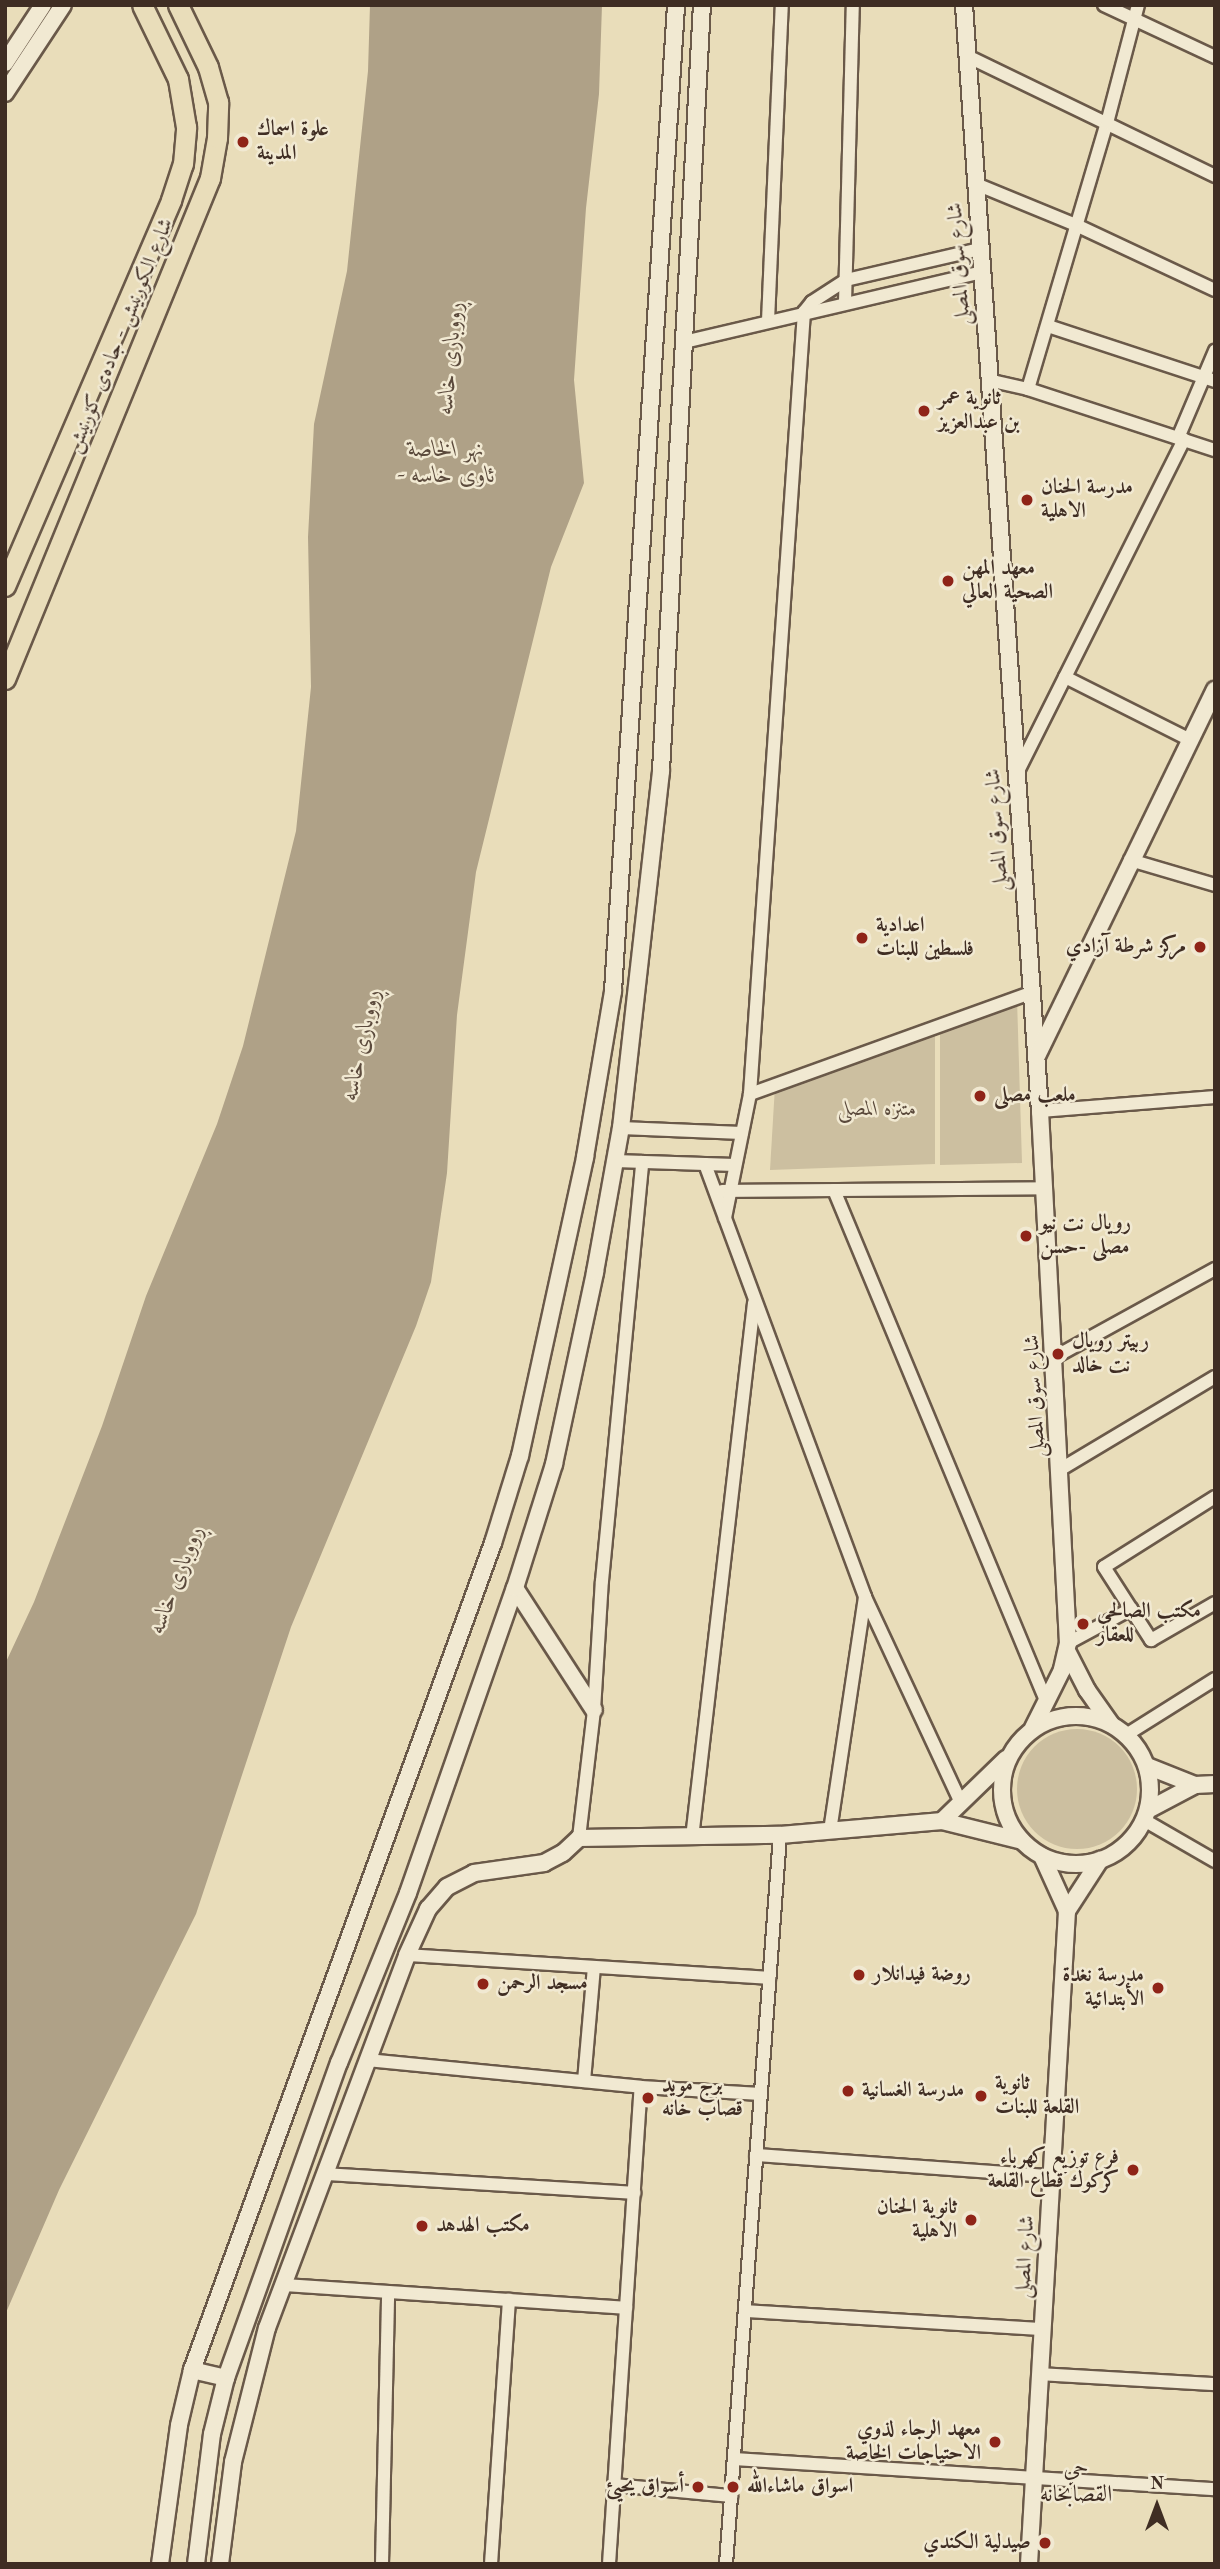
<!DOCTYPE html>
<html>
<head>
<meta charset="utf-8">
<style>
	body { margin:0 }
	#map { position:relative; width:1220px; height:2569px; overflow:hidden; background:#e9ddba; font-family:"Old Standard TT",Amiri,serif }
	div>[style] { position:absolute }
	.green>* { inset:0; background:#ccbfa0 }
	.round { border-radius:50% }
	.water>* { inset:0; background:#afa187 }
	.roads { filter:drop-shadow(2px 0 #6a5949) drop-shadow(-2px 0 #6a5949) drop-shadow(0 2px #6a5949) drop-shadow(0 -2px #6a5949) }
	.minor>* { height:12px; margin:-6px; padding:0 6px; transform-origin:6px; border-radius:6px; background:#f1e9d2 }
	.tertiary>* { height:16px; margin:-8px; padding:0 8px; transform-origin:8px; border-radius:8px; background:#f1e9d2 }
	.tertiary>.ring { margin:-8px; padding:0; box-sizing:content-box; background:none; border:16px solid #f1e9d2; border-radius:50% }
	.primary>* { height:19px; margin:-9.5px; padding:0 9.5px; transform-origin:9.5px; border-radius:9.5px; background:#e9ddba }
	.dots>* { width:19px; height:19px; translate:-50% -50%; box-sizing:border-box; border:4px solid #f1e9d2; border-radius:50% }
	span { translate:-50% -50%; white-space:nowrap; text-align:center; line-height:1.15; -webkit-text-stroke:5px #f1e9d2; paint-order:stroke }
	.poi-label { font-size:21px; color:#3f2d23; font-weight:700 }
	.left { translate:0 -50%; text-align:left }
	.right { translate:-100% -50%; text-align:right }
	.street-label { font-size:21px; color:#3f2d23 }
	.park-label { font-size:21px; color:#5b4a3c; font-style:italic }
	.water-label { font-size:23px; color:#5b4a3c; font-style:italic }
	.neighbourhood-label { font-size:23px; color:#3f2d23 }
	.frame { position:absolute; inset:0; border:7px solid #3f2d23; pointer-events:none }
	.north { position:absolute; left:1122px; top:2471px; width:70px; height:70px; -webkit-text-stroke:5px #f1e9d2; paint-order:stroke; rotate:0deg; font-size:19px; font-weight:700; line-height:28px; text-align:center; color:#3f2d23 }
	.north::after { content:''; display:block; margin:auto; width:24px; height:32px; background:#3f2d23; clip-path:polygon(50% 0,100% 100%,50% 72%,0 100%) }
</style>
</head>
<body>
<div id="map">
	<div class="green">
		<i style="clip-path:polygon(1017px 999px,1022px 1163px,940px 1165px,940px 1030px)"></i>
		<i style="clip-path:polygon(935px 1033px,935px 1164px,770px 1170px,775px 1086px)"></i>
		<i class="round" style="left:1017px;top:1729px;width:120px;height:120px"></i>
	</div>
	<div class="water">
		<i style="clip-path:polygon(370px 5px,602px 5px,599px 94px,586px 208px,574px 380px,584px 483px,551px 567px,476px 872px,457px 1015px,447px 1173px,431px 1282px,416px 1326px,291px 1627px,196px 1914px,59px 2190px,5px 2315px,5px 1664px,34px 1602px,102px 1426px,146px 1296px,217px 1124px,243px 1046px,296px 831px,311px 687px,308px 537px,314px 424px,347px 271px,368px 71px)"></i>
	</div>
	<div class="roads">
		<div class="minor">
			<i style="left:1104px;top:5px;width:123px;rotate:25.1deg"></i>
			<i style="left:967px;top:56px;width:276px;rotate:25.8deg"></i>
			<i style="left:976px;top:184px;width:108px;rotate:22.3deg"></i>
			<i style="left:1076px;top:225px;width:153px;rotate:25.1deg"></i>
			<i style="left:845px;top:303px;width:298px;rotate:-88.5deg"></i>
			<i style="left:768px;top:321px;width:316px;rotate:-87.5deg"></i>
			<i style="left:1048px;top:326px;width:176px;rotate:18.2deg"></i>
			<i style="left:684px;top:342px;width:306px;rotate:-13.2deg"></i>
			<i style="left:988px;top:380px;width:41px;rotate:12.7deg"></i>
			<i style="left:1028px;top:389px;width:197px;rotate:18.1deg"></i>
			<i style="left:1028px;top:389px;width:277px;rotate:-73.5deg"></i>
			<i style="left:1107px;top:123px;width:122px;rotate:-75.3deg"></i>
			<i style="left:1178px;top:438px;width:95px;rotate:-67deg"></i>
			<i style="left:1065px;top:677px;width:140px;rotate:26.7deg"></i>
			<i style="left:1017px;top:773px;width:373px;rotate:-63.4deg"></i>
			<i style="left:1130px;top:860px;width:89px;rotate:16.4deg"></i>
			<i style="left:750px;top:1094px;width:299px;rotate:-19.8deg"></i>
			<i style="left:1040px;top:1111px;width:176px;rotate:-4.6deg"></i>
			<i style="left:621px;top:1128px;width:121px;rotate:2.4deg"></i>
			<i style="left:615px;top:1161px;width:120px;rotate:1.9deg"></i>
			<i style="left:705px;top:1164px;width:462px;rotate:69.7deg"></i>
			<i style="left:865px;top:1597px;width:227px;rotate:65deg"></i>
			<i style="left:834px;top:1190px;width:555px;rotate:67.45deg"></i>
			<i style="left:722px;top:1191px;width:322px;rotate:-0.5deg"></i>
			<i style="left:725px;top:1218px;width:126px;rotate:-78.6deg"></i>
			<i style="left:750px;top:1094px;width:784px;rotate:-86.05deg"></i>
			<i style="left:804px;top:312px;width:13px;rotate:-51deg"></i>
			<i style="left:812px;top:302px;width:40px;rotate:-32.9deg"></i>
			<i style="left:846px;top:280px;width:138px;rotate:-13deg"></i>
			<i style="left:1055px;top:1357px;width:183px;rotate:-28.8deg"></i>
			<i style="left:1061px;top:1469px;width:179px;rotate:-30.9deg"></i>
			<i style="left:1215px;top:1497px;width:131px;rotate:147.8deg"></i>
			<i style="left:1104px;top:1567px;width:87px;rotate:57.2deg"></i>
			<i style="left:1151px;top:1640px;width:74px;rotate:-30deg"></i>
			<i style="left:1068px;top:1643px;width:72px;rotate:-28.4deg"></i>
			<i style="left:1126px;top:1735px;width:105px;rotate:-32.2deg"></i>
			<i style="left:1144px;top:1820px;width:82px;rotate:30deg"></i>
			<i style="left:830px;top:1831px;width:237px;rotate:-81.5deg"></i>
			<i style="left:579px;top:1838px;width:129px;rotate:-83.3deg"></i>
			<i style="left:594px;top:1710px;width:129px;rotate:-86.5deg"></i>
			<i style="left:602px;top:1581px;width:421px;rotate:-84.5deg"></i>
			<i style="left:692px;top:1838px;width:539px;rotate:-83.39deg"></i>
			<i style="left:407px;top:1955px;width:363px;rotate:3.6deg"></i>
			<i style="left:367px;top:2060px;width:275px;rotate:5.6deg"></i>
			<i style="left:641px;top:2087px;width:120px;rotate:3.3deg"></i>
			<i style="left:584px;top:2081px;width:114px;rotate:-85deg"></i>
			<i style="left:756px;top:2155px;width:297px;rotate:4.1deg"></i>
			<i style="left:325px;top:2174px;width:310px;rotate:3.5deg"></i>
			<i style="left:283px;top:2285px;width:344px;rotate:3.8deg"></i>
			<i style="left:745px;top:2311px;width:298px;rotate:3.5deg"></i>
			<i style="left:1040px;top:2374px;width:175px;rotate:3.3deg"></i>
			<i style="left:734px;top:2459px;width:482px;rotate:3.6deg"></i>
			<i style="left:614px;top:2485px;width:118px;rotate:5.4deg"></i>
			<i style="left:382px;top:2564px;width:272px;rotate:-88.7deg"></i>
			<i style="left:491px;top:2564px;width:265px;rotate:-86.1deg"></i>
			<i style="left:609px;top:2564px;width:478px;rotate:-86.2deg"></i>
			<i style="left:726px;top:2564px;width:731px;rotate:-85.76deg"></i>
		</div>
		<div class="tertiary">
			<i style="left:964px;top:5px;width:1109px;rotate:86.07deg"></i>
			<i style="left:1040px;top:1111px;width:533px;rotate:86.99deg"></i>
			<i style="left:1068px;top:1643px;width:28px;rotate:103deg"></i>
			<i style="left:1062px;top:1670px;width:65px;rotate:116.6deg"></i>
			<i style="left:5px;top:63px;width:69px;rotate:-56.8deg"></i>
			<i style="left:5px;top:93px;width:105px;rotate:-56.6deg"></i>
			<i style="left:1037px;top:1056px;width:407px;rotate:-64.1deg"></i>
			<i style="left:515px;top:1588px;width:145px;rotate:57.1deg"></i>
			<i style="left:1068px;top:1653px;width:42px;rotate:62.8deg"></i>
			<i style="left:1087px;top:1690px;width:42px;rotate:54.8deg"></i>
			<i class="ring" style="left:1002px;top:1716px;width:132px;height:132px"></i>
			<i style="left:1147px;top:1766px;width:52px;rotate:21.6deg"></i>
			<i style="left:1148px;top:1810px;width:53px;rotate:-28deg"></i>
			<i style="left:1195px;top:1785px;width:20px;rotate:-3deg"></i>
			<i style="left:942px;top:1821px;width:89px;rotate:-44.1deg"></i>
			<i style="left:1067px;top:1911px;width:61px;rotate:-57.1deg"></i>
			<i style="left:192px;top:2370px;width:35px;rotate:13deg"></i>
			<i style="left:160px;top:2564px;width:140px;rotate:-82.2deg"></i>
			<i style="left:179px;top:2425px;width:57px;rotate:-76.7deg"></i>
			<i style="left:192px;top:2370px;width:880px;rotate:-70deg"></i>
			<i style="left:493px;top:1543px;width:91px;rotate:-72.8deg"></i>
			<i style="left:520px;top:1456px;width:306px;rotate:-77.7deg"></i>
			<i style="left:585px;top:1157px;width:168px;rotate:-80.4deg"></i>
			<i style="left:613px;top:991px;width:988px;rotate:-86.34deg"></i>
			<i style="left:196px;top:2564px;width:131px;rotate:-83deg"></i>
			<i style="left:212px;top:2434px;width:58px;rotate:-76deg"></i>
			<i style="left:226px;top:2378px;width:335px;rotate:-70.3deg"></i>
			<i style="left:339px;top:2063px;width:183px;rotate:-67.9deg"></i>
			<i style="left:408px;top:1893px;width:323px;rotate:-70.7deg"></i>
			<i style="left:515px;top:1588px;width:130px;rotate:-72.5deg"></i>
			<i style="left:554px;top:1464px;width:196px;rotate:-77.9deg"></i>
			<i style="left:595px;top:1272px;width:146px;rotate:-79.8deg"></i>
			<i style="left:621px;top:1128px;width:359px;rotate:-83.6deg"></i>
			<i style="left:661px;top:771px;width:767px;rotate:-86.94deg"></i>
			<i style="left:220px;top:2564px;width:103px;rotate:-82.7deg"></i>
			<i style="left:233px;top:2462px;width:138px;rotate:-75.8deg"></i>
			<i style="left:267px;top:2328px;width:398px;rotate:-69.4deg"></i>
			<i style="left:407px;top:1955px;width:51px;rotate:-65.5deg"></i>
			<i style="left:428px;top:1909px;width:29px;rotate:-49deg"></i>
			<i style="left:447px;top:1887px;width:30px;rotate:-27deg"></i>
			<i style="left:474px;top:1873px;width:71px;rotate:-8.1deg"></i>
			<i style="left:544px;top:1863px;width:21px;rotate:-28deg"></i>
			<i style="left:563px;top:1853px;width:22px;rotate:-43deg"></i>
			<i style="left:579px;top:1838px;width:201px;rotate:-0.9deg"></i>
			<i style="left:780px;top:1835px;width:163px;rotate:-4.9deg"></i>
			<i style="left:942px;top:1821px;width:82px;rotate:14deg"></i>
			<i style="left:1029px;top:2564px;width:654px;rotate:-86.67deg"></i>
			<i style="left:1067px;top:1911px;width:60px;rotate:-114.4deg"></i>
		</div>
		<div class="primary">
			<i style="left:5px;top:586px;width:420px;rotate:-66.7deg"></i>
			<i style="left:171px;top:200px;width:38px;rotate:-72deg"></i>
			<i style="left:183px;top:164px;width:37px;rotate:-85deg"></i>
			<i style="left:186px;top:127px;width:49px;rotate:-99.5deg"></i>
			<i style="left:178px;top:79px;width:82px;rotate:-115.9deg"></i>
			<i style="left:5px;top:679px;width:541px;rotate:-67.75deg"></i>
			<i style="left:210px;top:178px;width:41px;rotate:-80.1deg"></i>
			<i style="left:217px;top:138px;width:36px;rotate:-88deg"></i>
			<i style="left:218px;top:102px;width:36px;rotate:-106deg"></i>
			<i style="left:208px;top:67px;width:69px;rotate:-115.8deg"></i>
		</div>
	</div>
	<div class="dots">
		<i style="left:243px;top:142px;background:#8f2418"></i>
		<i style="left:924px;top:411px;background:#8f2418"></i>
		<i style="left:1027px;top:500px;background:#8f2418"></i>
		<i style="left:948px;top:581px;background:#8f2418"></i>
		<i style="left:862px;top:938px;background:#8f2418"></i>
		<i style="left:1200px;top:947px;background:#8f2418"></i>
		<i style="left:980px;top:1096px;background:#8f2418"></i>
		<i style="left:1026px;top:1236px;background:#8f2418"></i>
		<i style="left:1058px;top:1354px;background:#8f2418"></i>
		<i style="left:1083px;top:1624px;background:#8f2418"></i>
		<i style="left:859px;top:1975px;background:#8f2418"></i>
		<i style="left:483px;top:1984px;background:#8f2418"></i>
		<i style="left:1158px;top:1988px;background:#8f2418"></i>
		<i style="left:848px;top:2091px;background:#8f2418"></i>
		<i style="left:981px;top:2096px;background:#8f2418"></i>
		<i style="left:648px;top:2098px;background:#8f2418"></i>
		<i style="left:1133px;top:2170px;background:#8f2418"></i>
		<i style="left:971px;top:2220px;background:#8f2418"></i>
		<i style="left:422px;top:2226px;background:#8f2418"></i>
		<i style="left:995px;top:2442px;background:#8f2418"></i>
		<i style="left:698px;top:2487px;background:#8f2418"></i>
		<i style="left:733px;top:2487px;background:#8f2418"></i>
		<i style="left:1045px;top:2543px;background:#8f2418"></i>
	</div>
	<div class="poi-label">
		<span class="left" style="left:257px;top:142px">علوة اسماك<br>المدينة</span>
		<span class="left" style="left:938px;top:411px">ثانوية عمر<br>بن عبدالعزيز</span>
		<span class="left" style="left:1041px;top:500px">مدرسة الحنان<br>الاهلية</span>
		<span class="left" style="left:962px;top:581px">معهد المهن<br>الصحية العالي</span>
		<span class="left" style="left:876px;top:938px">اعدادية<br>فلسطين للبنات</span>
		<span class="right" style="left:1186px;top:947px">مركز شرطة آزادي</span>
		<span class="left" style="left:994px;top:1096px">ملعب مصلى</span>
		<span class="left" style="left:1040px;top:1236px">رويال نت نيو<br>مصلى -حسن</span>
		<span class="left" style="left:1072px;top:1354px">ربيتر رويال<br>نت خالد</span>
		<span class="left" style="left:1097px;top:1624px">مكتب الصالحي<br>للعقار</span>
		<span class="left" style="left:873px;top:1975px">روضة فيدانلار</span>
		<span class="right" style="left:1144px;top:1988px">مدرسة نغدة<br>الأبتدائية</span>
		<span class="left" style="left:497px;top:1984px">مسجد الرحمن</span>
		<span class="left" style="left:995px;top:2096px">ثانوية<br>القلعة للبنات</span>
		<span class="left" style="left:662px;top:2098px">برج مويد<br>قصاب خانه</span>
		<span class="left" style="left:862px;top:2091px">مدرسة الغسانية</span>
		<span class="right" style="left:1119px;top:2170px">فرع توزيع كهرباء<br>كركوك قطاع القلعة</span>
		<span class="right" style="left:957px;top:2220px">ثانوية الحنان<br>الاهلية</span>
		<span class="left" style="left:436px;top:2226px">مكتب الهدهد</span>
		<span class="right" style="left:981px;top:2442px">معهد الرجاء لذوي<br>الاحتياجات الخاصة</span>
		<span class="right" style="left:684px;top:2487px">أسواق يحيئ</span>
		<span class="left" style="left:747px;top:2487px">اسواق ماشاءالله</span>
		<span class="right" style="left:1031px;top:2543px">صيدلية الكندي</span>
	</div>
	<div class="street-label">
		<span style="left:960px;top:264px;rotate:-94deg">شارع سوق المصلى</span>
		<span style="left:121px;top:336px;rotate:-68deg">شارع الكورنيش - جادەی کۆرنیش</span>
		<span style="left:998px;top:830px;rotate:-94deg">شارع سوق المصلى</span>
		<span style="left:1036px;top:1396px;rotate:-93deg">شارع سوق المصلى</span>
		<span style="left:1026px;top:2257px;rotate:-87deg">شارع المصلى</span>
	</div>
	<div class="park-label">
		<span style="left:877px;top:1110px">متنزه المصلى</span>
	</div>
	<div class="water-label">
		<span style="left:451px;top:358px;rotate:-85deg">ڕووباری خاسە</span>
		<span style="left:446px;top:463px">نهر الخاصة<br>- ئاوی خاسە</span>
		<span style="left:362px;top:1045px;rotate:-78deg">ڕووباری خاسە</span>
		<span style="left:177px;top:1580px;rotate:-69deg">ڕووباری خاسە</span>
	</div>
	<div class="neighbourhood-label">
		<span style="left:1076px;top:2482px">حي<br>القصابخانه</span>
	</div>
	<div class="frame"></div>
	<div class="north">N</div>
</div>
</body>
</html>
